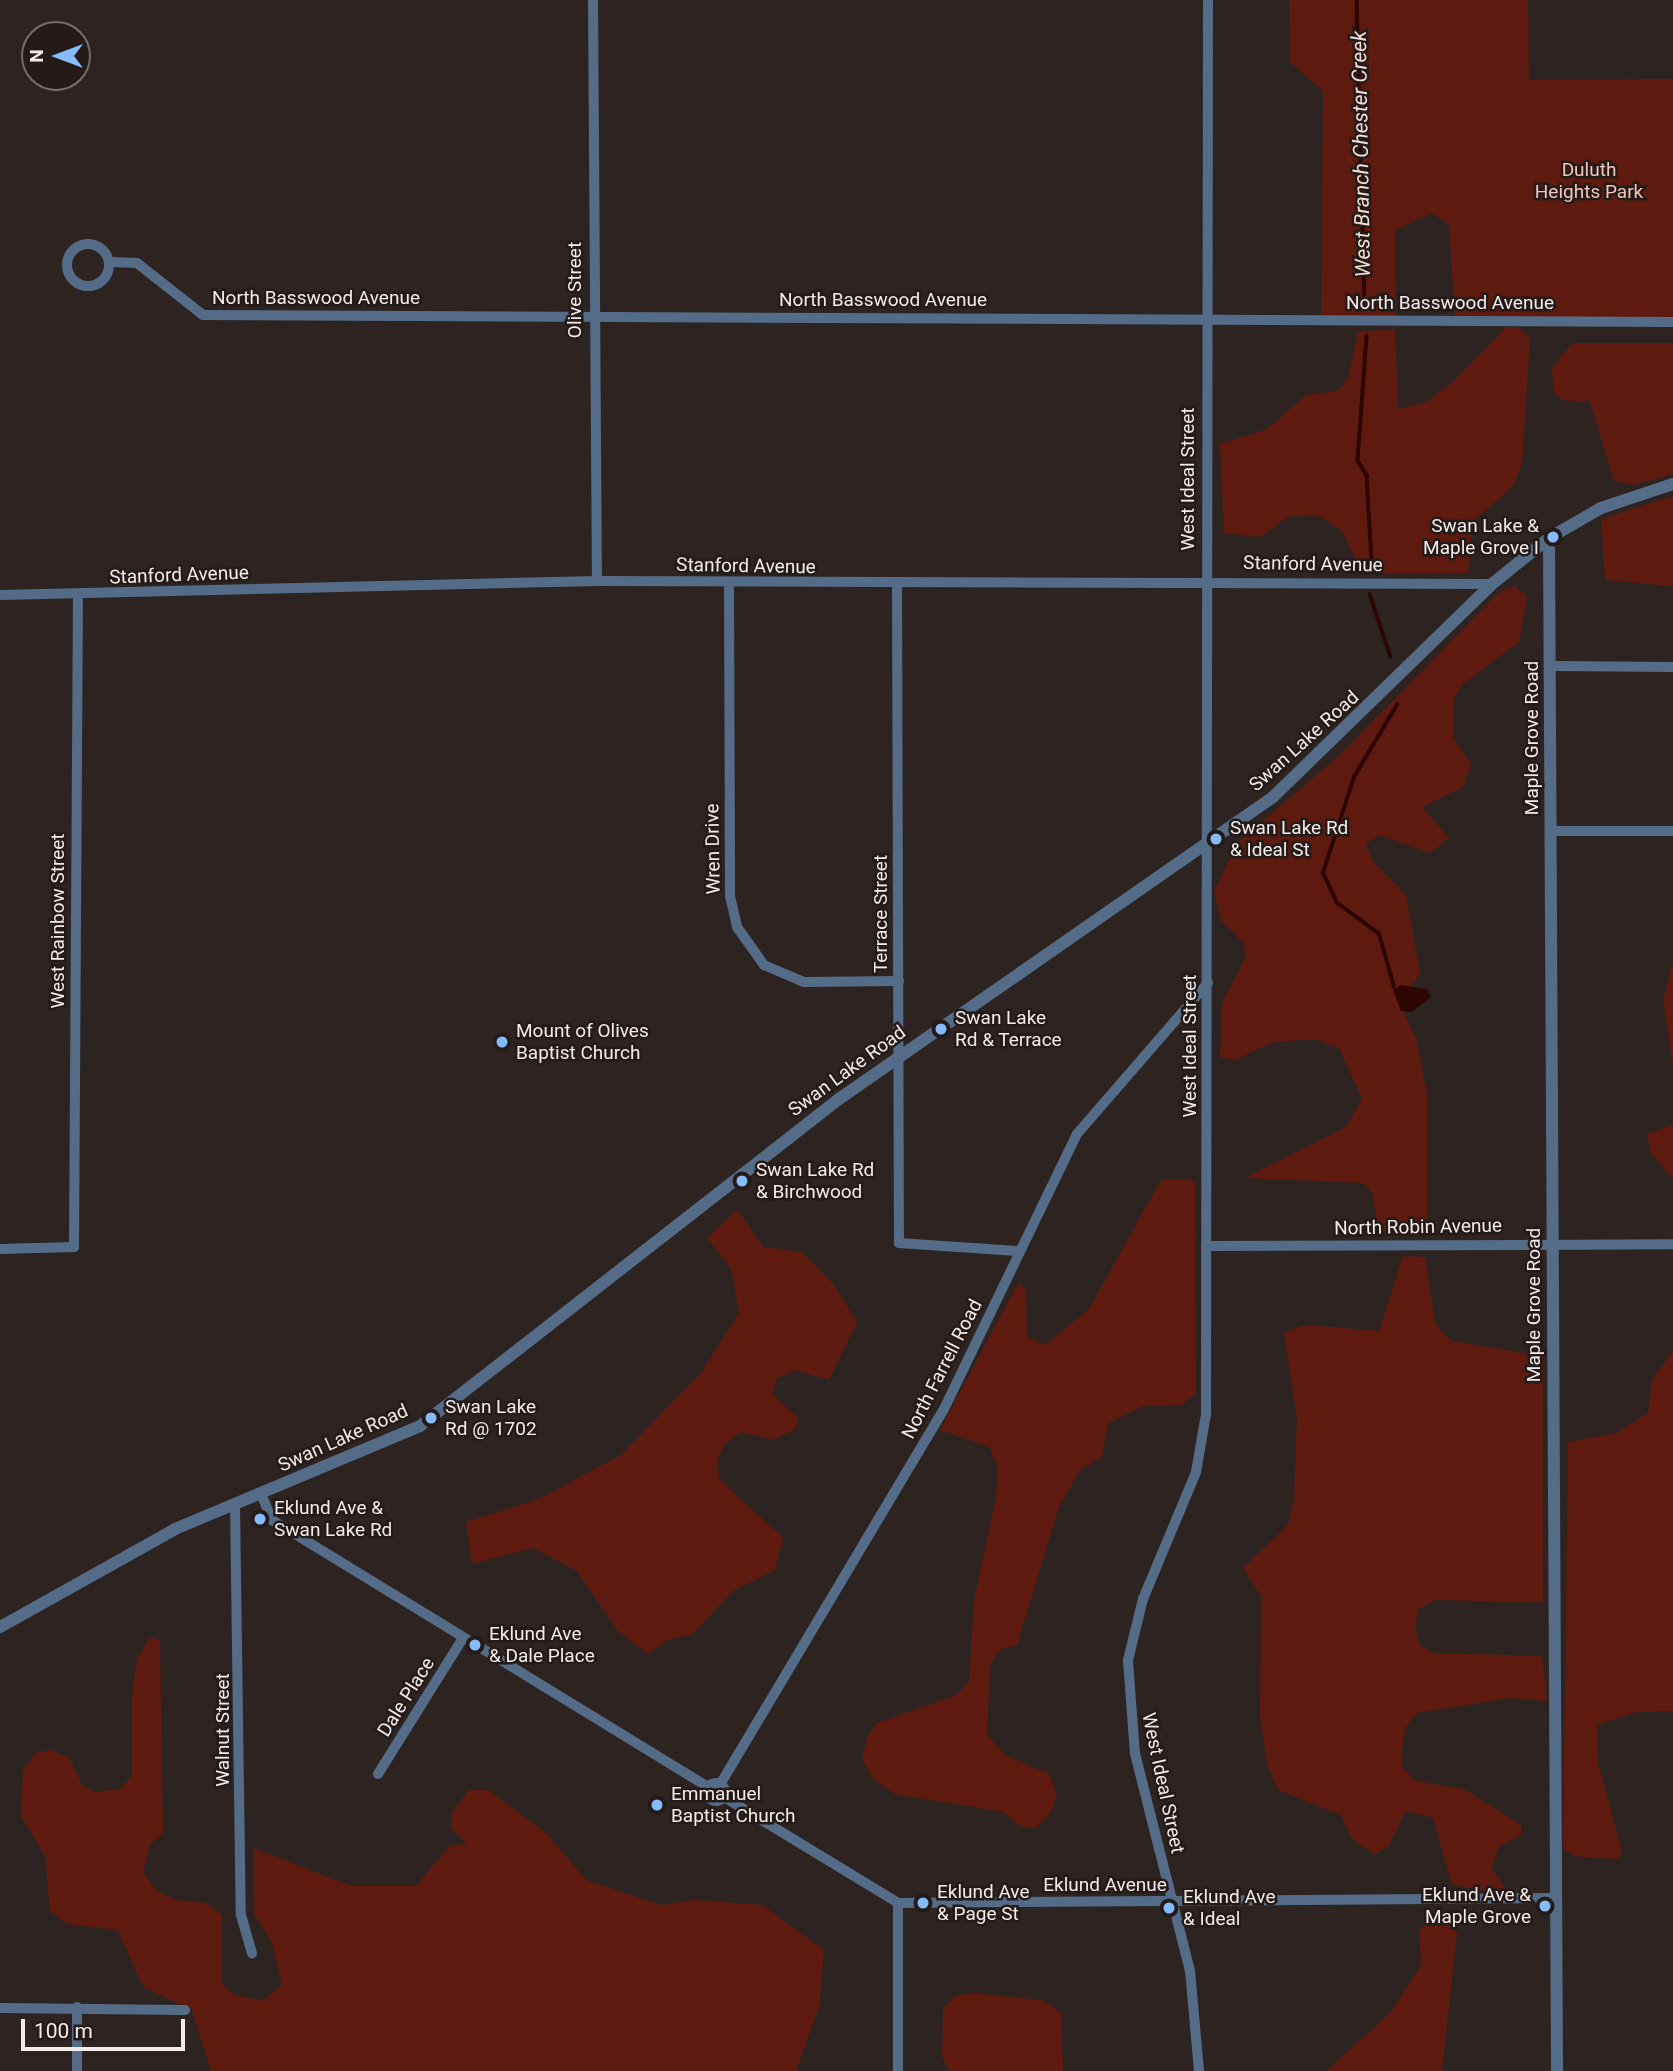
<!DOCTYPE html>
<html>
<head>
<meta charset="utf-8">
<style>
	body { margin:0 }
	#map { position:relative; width:1673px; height:2071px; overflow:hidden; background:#2d2422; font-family:Roboto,sans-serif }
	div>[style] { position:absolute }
	.green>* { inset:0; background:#5f1a10 }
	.water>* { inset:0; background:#2d0502 }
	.stream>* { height:3.5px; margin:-1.75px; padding:0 1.75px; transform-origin:1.75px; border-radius:1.75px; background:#2d0502 }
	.minor>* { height:10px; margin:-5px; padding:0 5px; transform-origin:5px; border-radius:5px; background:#556c88 }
	.minor>.ring { margin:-5px; padding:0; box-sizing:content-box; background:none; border:10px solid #556c88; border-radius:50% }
	.tertiary>* { height:12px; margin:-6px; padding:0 6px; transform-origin:6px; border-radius:6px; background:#556c88 }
	.dots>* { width:19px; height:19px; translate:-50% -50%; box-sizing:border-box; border:4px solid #241b19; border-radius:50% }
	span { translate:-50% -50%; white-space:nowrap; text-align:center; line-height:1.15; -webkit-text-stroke:5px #241b19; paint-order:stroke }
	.park-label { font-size:19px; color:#f5c5bb }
	.street-label { font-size:19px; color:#f2ebea }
	.poi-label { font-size:19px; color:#f2ebea }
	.right { translate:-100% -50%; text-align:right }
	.left { translate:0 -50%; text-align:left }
	.water-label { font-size:21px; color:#f4dbd6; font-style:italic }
	.north { position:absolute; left:21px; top:21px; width:70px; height:70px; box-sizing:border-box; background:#241b19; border:2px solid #766e6d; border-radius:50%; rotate:270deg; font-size:19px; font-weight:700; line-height:28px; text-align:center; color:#f2ebea }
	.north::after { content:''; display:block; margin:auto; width:24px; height:32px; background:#85bbfb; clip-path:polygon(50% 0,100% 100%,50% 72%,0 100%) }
	.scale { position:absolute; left:21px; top:2019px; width:164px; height:32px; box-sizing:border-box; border:4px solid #f2ebea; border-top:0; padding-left:9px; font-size:21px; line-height:24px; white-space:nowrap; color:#f2ebea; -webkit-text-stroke:5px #241b19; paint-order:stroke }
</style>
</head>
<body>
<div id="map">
	<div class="green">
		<i style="clip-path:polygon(1289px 0,1528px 0,1529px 80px,1673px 79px,1673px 322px,1455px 320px,1449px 225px,1432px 213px,1395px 230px,1396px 320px,1321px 319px,1323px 91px,1290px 62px)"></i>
		<i style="clip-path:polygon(1506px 327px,1519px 327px,1530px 339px,1522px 464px,1512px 487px,1473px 521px,1468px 573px,1361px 573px,1343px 532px,1318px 515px,1287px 517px,1261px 537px,1224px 533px,1220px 444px,1267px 429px,1306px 395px,1337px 391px,1348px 379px,1358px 332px,1395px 329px,1398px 409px,1426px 402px,1452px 383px)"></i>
		<i style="clip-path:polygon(1572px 343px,1673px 343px,1673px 474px,1634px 485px,1614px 481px,1590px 402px,1562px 400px,1554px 393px,1552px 368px)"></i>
		<i style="clip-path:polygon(1673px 496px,1673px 586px,1605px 580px,1601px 519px)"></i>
		<i style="clip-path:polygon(1515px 586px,1527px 597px,1519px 642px,1463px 684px,1453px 700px,1453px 738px,1471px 764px,1463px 787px,1422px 807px,1449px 838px,1430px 853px,1379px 835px,1366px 844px,1373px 862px,1406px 895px,1420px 973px,1412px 986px,1393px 990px,1416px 1038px,1427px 1094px,1427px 1225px,1379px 1232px,1372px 1192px,1364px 1183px,1245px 1178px,1346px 1127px,1362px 1099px,1339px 1048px,1314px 1039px,1273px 1042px,1235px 1060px,1220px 1057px,1222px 1004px,1246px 956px,1243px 942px,1222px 922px,1214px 892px,1237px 843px,1341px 754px,1498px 593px)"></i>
		<i style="clip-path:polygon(1673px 963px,1673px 1066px,1663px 1000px)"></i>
		<i style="clip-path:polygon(1673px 1125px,1673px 1178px,1651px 1154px,1647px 1134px)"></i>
		<i style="clip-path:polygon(1190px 1179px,1195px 1183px,1196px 1394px,1181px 1405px,1143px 1406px,1108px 1423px,1102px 1457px,1080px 1470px,1059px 1507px,1017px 1645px,1001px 1649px,990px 1665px,987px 1735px,1005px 1755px,1049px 1774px,1057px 1796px,1051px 1812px,1036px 1828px,1019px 1826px,1004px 1812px,895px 1794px,873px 1779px,862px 1759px,868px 1736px,877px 1723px,956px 1695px,969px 1682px,974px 1600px,996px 1498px,998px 1467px,989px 1447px,940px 1430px,1018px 1283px,1026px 1288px,1027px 1337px,1045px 1345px,1089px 1309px,1161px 1180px)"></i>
		<i style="clip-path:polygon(737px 1209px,763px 1247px,802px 1252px,833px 1284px,857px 1322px,829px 1380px,795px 1370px,776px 1379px,773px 1395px,799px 1419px,794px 1430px,773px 1440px,741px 1432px,725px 1443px,717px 1460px,719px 1479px,783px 1538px,775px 1570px,734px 1590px,692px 1634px,667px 1640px,648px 1654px,618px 1631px,577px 1571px,533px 1548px,472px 1564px,466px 1522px,539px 1499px,621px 1455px,701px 1373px,739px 1313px,731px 1268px,707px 1238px)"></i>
		<i style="clip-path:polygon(1403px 1256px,1425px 1257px,1435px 1323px,1451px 1341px,1543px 1356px,1543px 1602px,1436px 1600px,1418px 1609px,1415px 1628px,1420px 1645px,1433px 1653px,1542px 1656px,1547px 1701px,1511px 1698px,1416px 1713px,1405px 1728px,1402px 1752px,1402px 1766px,1415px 1781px,1464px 1789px,1521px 1825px,1521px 1835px,1499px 1846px,1491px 1868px,1510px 1895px,1452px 1885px,1433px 1818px,1406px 1811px,1388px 1847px,1374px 1854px,1352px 1839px,1341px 1815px,1278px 1790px,1267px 1764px,1260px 1716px,1261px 1596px,1243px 1568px,1288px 1525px,1294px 1499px,1297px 1419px,1284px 1332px,1306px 1325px,1379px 1331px)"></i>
		<i style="clip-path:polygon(1673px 1351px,1673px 1711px,1636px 1712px,1597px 1725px,1598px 1762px,1622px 1852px,1617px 1859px,1575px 1856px,1563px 1849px,1568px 1442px,1616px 1433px,1648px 1413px,1652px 1380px)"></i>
		<i style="clip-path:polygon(150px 1637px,160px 1640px,163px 1833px,150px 1845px,143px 1873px,157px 1891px,176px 1900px,206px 1903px,222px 1915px,222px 1984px,233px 1994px,262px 2001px,282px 1985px,272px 1943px,254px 1914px,253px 1848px,352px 1886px,416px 1886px,450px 1845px,467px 1844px,451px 1828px,452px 1812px,469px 1790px,488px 1790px,546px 1833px,586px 1880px,661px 1905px,693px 1900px,762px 1905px,824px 1950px,819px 2007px,796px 2071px,211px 2071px,192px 2010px,143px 1987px,118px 1930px,67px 1924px,50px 1911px,45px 1856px,21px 1816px,23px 1770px,36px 1752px,52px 1750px,70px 1759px,82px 1785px,95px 1792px,120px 1789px,132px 1775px,132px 1696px,137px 1659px)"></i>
		<i style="clip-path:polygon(1432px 1917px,1450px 1920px,1457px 1933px,1442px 2071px,1326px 2071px,1391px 2012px,1421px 1965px,1419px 1930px)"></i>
		<i style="clip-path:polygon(971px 1993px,1041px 2000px,1061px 2012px,1063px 2071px,949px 2071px,942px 2057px,943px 2009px,955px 1996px)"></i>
	</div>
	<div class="water">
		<i style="clip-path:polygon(1401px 985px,1427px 989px,1431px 997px,1412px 1012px,1401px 1011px,1393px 990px)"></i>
	</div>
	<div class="stream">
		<i style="left:1357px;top:0;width:307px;rotate:88.5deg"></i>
		<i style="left:1367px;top:336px;width:125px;rotate:94.1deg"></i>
		<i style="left:1358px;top:461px;width:17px;rotate:57deg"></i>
		<i style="left:1367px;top:475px;width:88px;rotate:86.7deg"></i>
		<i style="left:1370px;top:594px;width:66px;rotate:71.6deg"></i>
		<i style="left:1394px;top:987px;width:55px;rotate:-105.8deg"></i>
		<i style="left:1379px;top:934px;width:52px;rotate:-143.6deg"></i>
		<i style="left:1337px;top:903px;width:33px;rotate:-115deg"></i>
		<i style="left:1323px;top:873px;width:101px;rotate:-72.1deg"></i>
		<i style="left:1354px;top:777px;width:84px;rotate:-59.2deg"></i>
	</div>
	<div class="minor">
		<i style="left:593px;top:0;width:581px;rotate:89.61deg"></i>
		<i class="ring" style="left:67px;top:244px;width:32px;height:32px"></i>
		<i style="left:111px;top:262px;width:26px;rotate:2deg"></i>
		<i style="left:137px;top:263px;width:84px;rotate:38.2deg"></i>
		<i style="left:203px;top:315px;width:1470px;rotate:0.27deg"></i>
		<i style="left:897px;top:584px;width:659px;rotate:89.83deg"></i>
		<i style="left:899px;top:1243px;width:118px;rotate:3.9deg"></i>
		<i style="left:729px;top:585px;width:311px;rotate:89.8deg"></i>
		<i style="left:730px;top:896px;width:32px;rotate:77deg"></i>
		<i style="left:737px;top:927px;width:47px;rotate:54.6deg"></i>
		<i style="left:764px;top:965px;width:43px;rotate:23deg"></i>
		<i style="left:804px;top:982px;width:95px;rotate:-0.6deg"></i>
		<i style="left:0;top:595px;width:597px;rotate:-1.34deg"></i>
		<i style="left:597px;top:581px;width:895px;rotate:0.19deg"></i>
		<i style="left:1551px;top:666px;width:122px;rotate:0.5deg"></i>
		<i style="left:1552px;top:831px;width:121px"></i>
		<i style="left:1206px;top:1246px;width:467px;rotate:-0.2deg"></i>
		<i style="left:0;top:1249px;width:74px;rotate:-1.5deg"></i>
		<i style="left:74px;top:1247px;width:652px;rotate:-89.65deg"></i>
		<i style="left:261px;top:1494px;width:28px;rotate:67deg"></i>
		<i style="left:272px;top:1520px;width:511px;rotate:31.48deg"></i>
		<i style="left:235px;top:1504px;width:411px;rotate:89.2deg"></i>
		<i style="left:241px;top:1915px;width:40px;rotate:74deg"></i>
		<i style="left:378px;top:1774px;width:160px;rotate:-58deg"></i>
		<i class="ring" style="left:707px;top:1783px;width:8px;height:8px"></i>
		<i style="left:721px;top:1783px;width:435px;rotate:-59.2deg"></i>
		<i style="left:944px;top:1409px;width:305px;rotate:-64.2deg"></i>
		<i style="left:1077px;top:1134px;width:200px;rotate:-49.1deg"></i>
		<i style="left:724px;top:1797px;width:204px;rotate:31.3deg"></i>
		<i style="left:898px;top:1903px;width:659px;rotate:-0.43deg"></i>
		<i style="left:77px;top:2007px;width:64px;rotate:90deg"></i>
		<i style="left:0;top:2008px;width:185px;rotate:0.6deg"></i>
		<i style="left:898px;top:2071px;width:168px;rotate:-90deg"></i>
		<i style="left:1199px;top:2071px;width:100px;rotate:-95.1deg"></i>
		<i style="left:1190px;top:1971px;width:224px;rotate:-104.2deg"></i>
		<i style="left:1135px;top:1754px;width:94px;rotate:-94.3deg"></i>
		<i style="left:1128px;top:1660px;width:63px;rotate:-76.2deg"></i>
		<i style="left:1143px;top:1599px;width:138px;rotate:-67.3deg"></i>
		<i style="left:1196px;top:1472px;width:59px;rotate:-80.2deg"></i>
		<i style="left:1206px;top:1414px;width:1414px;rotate:-89.92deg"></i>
	</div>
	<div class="tertiary">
		<i style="left:1549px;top:538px;width:1533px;rotate:89.7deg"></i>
		<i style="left:0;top:1627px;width:201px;rotate:-29.2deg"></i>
		<i style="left:175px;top:1529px;width:266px;rotate:-22.8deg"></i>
		<i style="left:420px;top:1426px;width:531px;rotate:-37.97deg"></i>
		<i style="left:839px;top:1099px;width:529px;rotate:-34.83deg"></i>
		<i style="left:1273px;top:797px;width:305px;rotate:-44.2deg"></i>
		<i style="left:1492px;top:584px;width:73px;rotate:-38.9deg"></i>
		<i style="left:1549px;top:538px;width:60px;rotate:-30deg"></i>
		<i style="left:1601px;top:508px;width:76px;rotate:-18.4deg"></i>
	</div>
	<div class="dots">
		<i style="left:1553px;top:537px;background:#85bbfb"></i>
		<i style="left:1216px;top:839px;background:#85bbfb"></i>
		<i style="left:941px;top:1029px;background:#85bbfb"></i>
		<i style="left:502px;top:1042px;background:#85bbfb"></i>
		<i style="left:742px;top:1181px;background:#85bbfb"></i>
		<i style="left:431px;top:1418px;background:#85bbfb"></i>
		<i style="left:260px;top:1519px;background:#85bbfb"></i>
		<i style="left:475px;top:1645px;background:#85bbfb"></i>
		<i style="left:657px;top:1805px;background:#85bbfb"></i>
		<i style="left:923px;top:1903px;background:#85bbfb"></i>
		<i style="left:1545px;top:1906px;background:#85bbfb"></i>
		<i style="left:1169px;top:1908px;background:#85bbfb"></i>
	</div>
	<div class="park-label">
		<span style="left:1589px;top:181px">Duluth<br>Heights Park</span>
	</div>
	<div class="street-label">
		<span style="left:575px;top:290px;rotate:-90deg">Olive Street</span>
		<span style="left:316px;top:298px">North Basswood Avenue</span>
		<span style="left:883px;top:300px">North Basswood Avenue</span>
		<span style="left:1450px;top:303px">North Basswood Avenue</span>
		<span style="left:1188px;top:479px;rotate:-90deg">West Ideal Street</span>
		<span style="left:1313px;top:564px;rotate:1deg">Stanford Avenue</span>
		<span style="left:746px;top:566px;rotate:1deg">Stanford Avenue</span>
		<span style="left:179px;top:575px;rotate:-2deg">Stanford Avenue</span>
		<span style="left:1532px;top:738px;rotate:-90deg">Maple Grove Road</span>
		<span style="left:1304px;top:741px;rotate:-42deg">Swan Lake Road</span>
		<span style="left:713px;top:849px;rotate:-91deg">Wren Drive</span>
		<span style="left:881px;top:914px;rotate:-90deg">Terrace Street</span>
		<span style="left:58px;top:921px;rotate:-90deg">West Rainbow Street</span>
		<span style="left:1190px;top:1046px;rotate:-90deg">West Ideal Street</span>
		<span style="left:847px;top:1071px;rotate:-36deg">Swan Lake Road</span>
		<span style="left:1418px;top:1227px;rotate:-1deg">North Robin Avenue</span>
		<span style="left:1534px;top:1305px;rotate:-90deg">Maple Grove Road</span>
		<span style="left:942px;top:1369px;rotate:-63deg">North Farrell Road</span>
		<span style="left:343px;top:1438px;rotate:-24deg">Swan Lake Road</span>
		<span style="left:406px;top:1697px;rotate:-58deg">Dale Place</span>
		<span style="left:223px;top:1730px;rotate:-90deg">Walnut Street</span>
		<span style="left:1163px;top:1783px;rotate:78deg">West Ideal Street</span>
		<span style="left:1105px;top:1885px">Eklund Avenue</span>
	</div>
	<div class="poi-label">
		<span class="right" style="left:1539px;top:537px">Swan Lake &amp;<br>Maple Grove I</span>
		<span class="left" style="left:1230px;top:839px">Swan Lake Rd<br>&amp; Ideal St</span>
		<span class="left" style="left:955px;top:1029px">Swan Lake<br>Rd &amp; Terrace</span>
		<span class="left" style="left:516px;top:1042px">Mount of Olives<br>Baptist Church</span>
		<span class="left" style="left:756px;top:1181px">Swan Lake Rd<br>&amp; Birchwood</span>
		<span class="left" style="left:445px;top:1418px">Swan Lake<br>Rd @ 1702</span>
		<span class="left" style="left:274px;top:1519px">Eklund Ave &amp;<br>Swan Lake Rd</span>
		<span class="left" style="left:489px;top:1645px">Eklund Ave<br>&amp; Dale Place</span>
		<span class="left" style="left:671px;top:1805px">Emmanuel<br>Baptist Church</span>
		<span class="left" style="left:937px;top:1903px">Eklund Ave<br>&amp; Page St</span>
		<span class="right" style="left:1531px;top:1906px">Eklund Ave &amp;<br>Maple Grove</span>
		<span class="left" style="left:1183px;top:1908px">Eklund Ave<br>&amp; Ideal</span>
	</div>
	<div class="water-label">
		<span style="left:1361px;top:154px;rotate:-91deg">West Branch Chester Creek</span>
	</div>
	<div class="north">N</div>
	<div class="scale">100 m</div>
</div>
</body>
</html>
